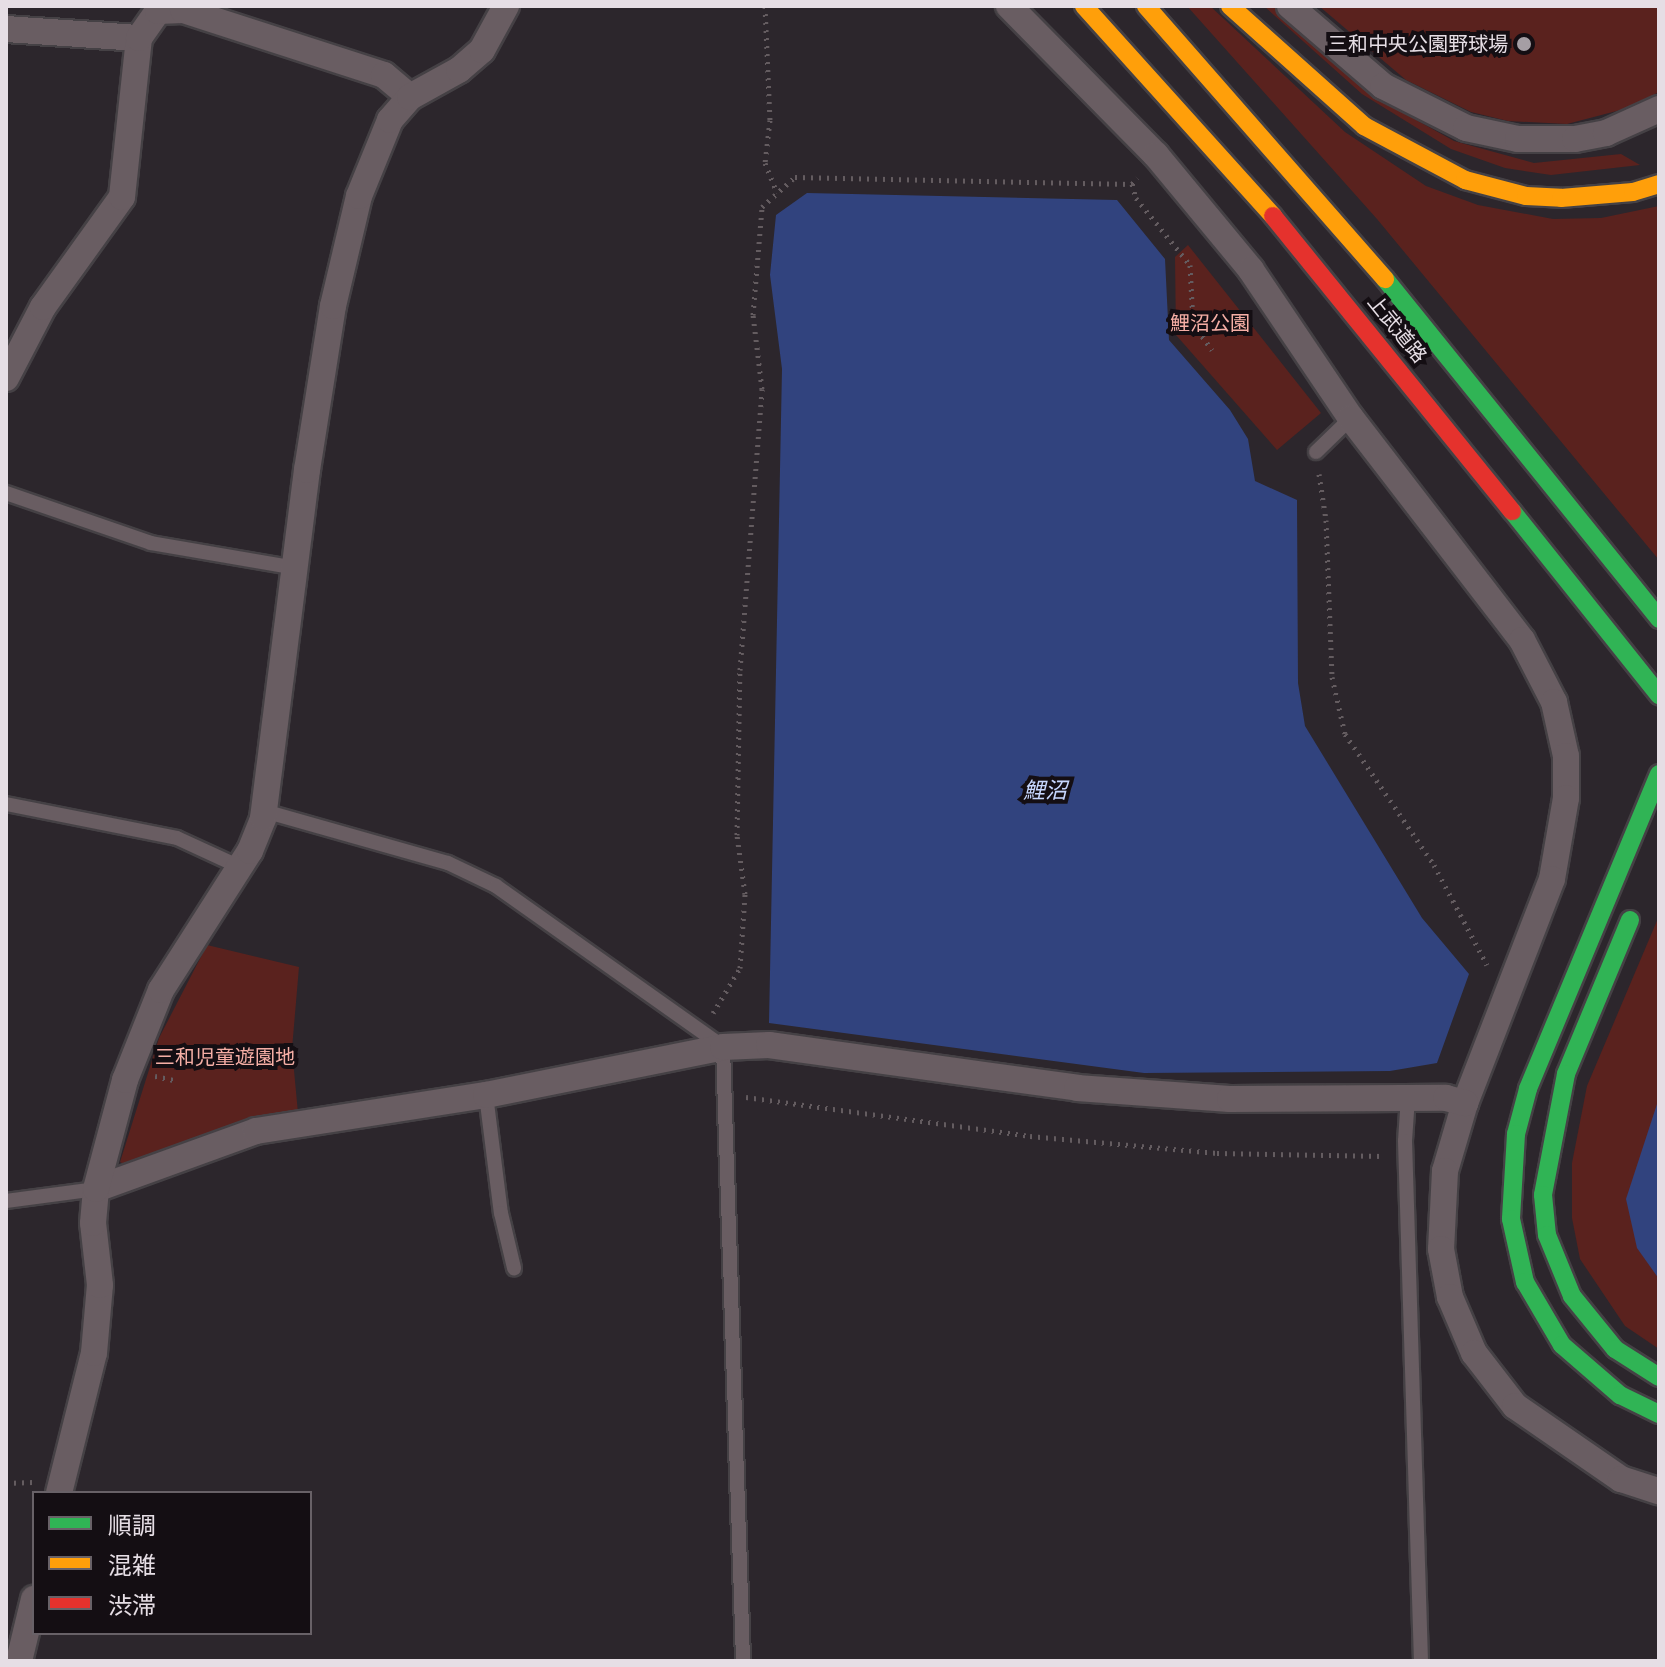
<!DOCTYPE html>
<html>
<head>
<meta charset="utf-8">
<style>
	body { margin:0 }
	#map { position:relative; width:1665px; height:1667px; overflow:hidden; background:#2c262c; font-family:Helvetica,"Noto Sans JP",sans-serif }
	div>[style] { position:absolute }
	.green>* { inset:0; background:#5a221e }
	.water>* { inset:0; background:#31437e }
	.path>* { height:5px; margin-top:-2.5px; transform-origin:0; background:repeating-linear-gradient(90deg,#645c60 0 2px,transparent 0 8px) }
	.roads { filter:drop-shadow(2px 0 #454145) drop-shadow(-2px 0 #454145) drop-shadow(0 2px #454145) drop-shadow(0 -2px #454145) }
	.lane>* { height:14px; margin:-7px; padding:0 7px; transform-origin:7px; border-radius:7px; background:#695d62 }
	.street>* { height:26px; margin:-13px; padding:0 13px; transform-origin:13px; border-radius:13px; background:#695d62 }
	.fast>* { height:18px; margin:-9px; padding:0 9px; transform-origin:9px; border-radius:9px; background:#30b455 }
	.slow>* { height:18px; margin:-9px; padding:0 9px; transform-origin:9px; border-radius:9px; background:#ff9f0a }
	.jam>* { height:18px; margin:-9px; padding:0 9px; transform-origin:9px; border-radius:9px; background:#e5322d }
	.dots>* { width:22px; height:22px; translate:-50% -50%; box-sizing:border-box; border:4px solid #140e13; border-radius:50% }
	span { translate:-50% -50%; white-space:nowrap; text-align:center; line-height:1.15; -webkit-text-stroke:8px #140e13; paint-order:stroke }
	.poi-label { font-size:20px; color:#e6dee5 }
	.right { translate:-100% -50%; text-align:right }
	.park-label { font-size:20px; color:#f5aea5 }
	.street-label { font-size:20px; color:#e6dee5 }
	.water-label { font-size:22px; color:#c7d7fe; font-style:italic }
	.frame { position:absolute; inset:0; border:8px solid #e6dee5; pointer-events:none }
	.legend { position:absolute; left:32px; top:1491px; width:280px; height:144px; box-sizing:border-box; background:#140e13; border:2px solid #686167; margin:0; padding:10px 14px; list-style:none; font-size:24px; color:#e6dee5 }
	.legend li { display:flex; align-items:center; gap:16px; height:40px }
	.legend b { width:40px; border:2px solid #686167 }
</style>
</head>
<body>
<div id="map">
	<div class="green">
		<i style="clip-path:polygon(1187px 6px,1210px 6px,1345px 132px,1426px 186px,1478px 205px,1553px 219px,1601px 218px,1659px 206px,1659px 560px,1377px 219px)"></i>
		<i style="clip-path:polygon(1264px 6px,1274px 6px,1391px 106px,1454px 141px,1534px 163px,1621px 154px,1640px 165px,1551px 175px,1505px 168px,1451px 149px,1362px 94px)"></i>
		<i style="clip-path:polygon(1319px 6px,1659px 6px,1659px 92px,1628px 108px,1567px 124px,1508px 121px,1471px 112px,1406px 80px)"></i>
		<i style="clip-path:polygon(1188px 245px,1321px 413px,1277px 450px,1176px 335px,1175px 257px)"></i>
		<i style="clip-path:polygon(1659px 916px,1659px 1349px,1625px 1326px,1580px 1259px,1572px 1218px,1572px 1163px,1587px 1086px)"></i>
		<i style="clip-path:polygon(207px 945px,299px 967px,292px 1049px,298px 1113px,210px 1134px,128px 1166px,120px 1162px,159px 1038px)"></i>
	</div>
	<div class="water">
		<i style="clip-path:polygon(807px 193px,1117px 200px,1165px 259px,1169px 340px,1230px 410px,1248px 439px,1255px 481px,1297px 500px,1298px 683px,1305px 726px,1422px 918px,1469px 974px,1437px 1063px,1390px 1071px,1144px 1073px,769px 1023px,782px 369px,770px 275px,776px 215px)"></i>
		<i style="clip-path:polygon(1659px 1098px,1659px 1279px,1637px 1248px,1626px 1199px)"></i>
	</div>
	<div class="path">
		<i style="left:765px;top:6px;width:114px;rotate:87.5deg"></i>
		<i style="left:770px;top:120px;width:43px;rotate:96.6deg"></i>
		<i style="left:765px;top:163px;width:32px;rotate:68deg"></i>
		<i style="left:1132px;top:184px;width:15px;rotate:74deg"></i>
		<i style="left:1136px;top:198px;width:86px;rotate:51.1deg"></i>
		<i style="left:1190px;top:265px;width:58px;rotate:87deg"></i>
		<i style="left:1193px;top:323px;width:33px;rotate:55deg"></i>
		<i style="left:1319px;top:474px;width:47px;rotate:81.3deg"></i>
		<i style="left:1326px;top:520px;width:157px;rotate:87.8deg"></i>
		<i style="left:1332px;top:677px;width:58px;rotate:77.2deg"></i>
		<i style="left:1345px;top:734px;width:158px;rotate:55.8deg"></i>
		<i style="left:1434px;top:865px;width:113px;rotate:62.1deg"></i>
		<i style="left:713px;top:1013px;width:52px;rotate:-59deg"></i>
		<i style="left:740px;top:968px;width:74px;rotate:-86.1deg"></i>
		<i style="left:745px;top:894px;width:60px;rotate:-97.7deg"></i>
		<i style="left:737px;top:835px;width:165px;rotate:-89deg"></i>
		<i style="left:740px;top:670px;width:282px;rotate:-85.5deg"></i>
		<i style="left:762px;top:389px;width:75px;rotate:-96.9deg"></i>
		<i style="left:753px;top:315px;width:108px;rotate:-85.2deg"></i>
		<i style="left:762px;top:207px;width:45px;rotate:-42.3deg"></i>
		<i style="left:795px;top:177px;width:337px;rotate:1.2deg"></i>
		<i style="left:1132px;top:184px;width:8px;rotate:-50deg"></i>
		<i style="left:155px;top:1076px;width:19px;rotate:12deg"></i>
		<i style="left:746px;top:1097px;width:287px;rotate:7.8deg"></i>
		<i style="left:1030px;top:1136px;width:188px;rotate:5.2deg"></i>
		<i style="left:1217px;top:1153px;width:167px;rotate:1deg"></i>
		<i style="left:6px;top:1483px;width:27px;rotate:-2deg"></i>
	</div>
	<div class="roads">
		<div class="lane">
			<i style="left:1316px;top:452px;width:49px;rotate:-44.2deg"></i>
			<i style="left:6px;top:493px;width:153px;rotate:19deg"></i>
			<i style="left:151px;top:543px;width:147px;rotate:9.8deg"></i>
			<i style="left:6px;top:804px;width:174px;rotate:11.2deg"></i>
			<i style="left:177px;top:838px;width:69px;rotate:24.7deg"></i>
			<i style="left:264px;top:811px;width:191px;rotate:15.8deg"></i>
			<i style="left:448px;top:863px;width:53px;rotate:25.6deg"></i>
			<i style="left:496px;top:886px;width:278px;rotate:35.3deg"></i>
			<i style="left:723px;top:1047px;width:614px;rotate:88.13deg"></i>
			<i style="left:486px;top:1095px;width:119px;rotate:82.8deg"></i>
			<i style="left:501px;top:1213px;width:57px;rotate:76.7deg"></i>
			<i style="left:1408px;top:1097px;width:44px;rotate:93.9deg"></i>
			<i style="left:1405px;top:1141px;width:520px;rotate:88.24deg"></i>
			<i style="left:6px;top:1201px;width:91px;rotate:-7.6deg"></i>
		</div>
		<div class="street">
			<i style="left:1009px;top:6px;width:209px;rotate:45.4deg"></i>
			<i style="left:1156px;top:155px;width:149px;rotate:50.4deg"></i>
			<i style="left:1251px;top:270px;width:179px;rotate:56deg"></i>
			<i style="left:1351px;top:418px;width:280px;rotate:52.4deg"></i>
			<i style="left:1522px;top:640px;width:70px;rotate:62.7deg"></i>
			<i style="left:1554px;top:702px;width:55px;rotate:77.5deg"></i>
			<i style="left:1566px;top:756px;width:42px;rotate:90deg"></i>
			<i style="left:1566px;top:798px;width:82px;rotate:99.8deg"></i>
			<i style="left:1552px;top:879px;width:240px;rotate:111.2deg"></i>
			<i style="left:1465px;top:1103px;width:71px;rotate:106.4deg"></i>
			<i style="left:1445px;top:1171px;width:78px;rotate:92.9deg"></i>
			<i style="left:1441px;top:1249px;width:49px;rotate:79.4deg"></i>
			<i style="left:1450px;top:1297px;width:61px;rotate:66.8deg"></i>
			<i style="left:1474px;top:1353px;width:67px;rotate:52.3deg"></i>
			<i style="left:1515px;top:1406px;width:129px;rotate:34.6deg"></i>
			<i style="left:1621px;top:1479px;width:40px;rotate:18deg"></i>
			<i style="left:1290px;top:6px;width:123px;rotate:40.7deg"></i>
			<i style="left:1383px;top:86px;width:93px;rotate:26.8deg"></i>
			<i style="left:1466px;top:128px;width:53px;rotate:11.9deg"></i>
			<i style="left:1518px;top:139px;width:57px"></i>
			<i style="left:1575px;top:139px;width:32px;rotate:-11deg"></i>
			<i style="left:1606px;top:133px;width:58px;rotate:-24.4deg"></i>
			<i style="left:6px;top:29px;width:133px;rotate:3.9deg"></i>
			<i style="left:6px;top:378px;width:80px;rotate:-62.5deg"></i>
			<i style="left:43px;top:307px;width:135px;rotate:-54.3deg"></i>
			<i style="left:122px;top:197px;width:160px;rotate:-83.9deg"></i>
			<i style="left:139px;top:38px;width:33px;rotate:-55deg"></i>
			<i style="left:158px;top:11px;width:25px;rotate:-2deg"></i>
			<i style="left:183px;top:10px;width:211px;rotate:17.9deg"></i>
			<i style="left:384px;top:75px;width:34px;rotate:40deg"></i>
			<i style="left:96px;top:1189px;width:170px;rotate:-19.9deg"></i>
			<i style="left:256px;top:1131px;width:233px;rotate:-8.9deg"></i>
			<i style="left:486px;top:1095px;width:242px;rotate:-11.4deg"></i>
			<i style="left:723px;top:1047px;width:46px;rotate:-2.5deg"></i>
			<i style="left:769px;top:1045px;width:311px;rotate:7.9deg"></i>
			<i style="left:1077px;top:1088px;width:153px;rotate:4.1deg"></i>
			<i style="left:1230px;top:1099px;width:216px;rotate:-0.3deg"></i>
			<i style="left:1446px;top:1098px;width:20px;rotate:15deg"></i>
			<i style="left:59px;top:1493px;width:144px;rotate:-76deg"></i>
			<i style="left:94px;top:1353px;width:68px;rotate:-85deg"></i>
			<i style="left:100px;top:1285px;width:62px;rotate:-96.4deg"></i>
			<i style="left:93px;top:1223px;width:34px;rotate:-85deg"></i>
			<i style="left:96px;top:1189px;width:113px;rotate:-75.1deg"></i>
			<i style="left:125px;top:1080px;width:97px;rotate:-68.2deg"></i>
			<i style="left:161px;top:990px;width:165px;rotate:-57.4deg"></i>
			<i style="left:250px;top:851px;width:35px;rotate:-68deg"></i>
			<i style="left:263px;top:818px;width:351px;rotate:-82.8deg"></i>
			<i style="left:307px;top:470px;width:166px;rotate:-81deg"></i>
			<i style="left:333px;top:306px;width:113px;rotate:-76.7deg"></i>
			<i style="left:359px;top:196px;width:82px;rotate:-67.8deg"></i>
			<i style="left:390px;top:120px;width:30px;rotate:-49deg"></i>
			<i style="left:410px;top:97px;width:56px;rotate:-28.9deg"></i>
			<i style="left:459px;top:70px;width:30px;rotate:-41deg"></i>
			<i style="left:482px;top:50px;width:50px;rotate:-61.4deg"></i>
			<i style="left:19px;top:1661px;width:64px;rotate:-76.4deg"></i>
		</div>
		<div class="fast">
			<i style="left:1385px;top:279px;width:437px;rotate:51.1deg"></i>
			<i style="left:1512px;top:511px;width:236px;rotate:51.4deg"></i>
			<i style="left:1659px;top:774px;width:341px;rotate:112.6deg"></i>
			<i style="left:1528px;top:1089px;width:47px;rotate:104.9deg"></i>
			<i style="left:1516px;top:1134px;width:85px;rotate:93.4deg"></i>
			<i style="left:1511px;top:1219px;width:65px;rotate:77.5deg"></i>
			<i style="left:1525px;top:1282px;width:73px;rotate:59.6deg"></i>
			<i style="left:1562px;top:1345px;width:77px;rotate:40.8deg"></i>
			<i style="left:1620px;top:1395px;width:43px;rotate:26deg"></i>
			<i style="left:1630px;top:920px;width:167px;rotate:112.6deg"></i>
			<i style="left:1566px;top:1074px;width:123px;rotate:100.8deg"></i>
			<i style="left:1543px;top:1195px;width:40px;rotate:84.3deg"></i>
			<i style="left:1547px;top:1235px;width:66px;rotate:67.7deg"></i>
			<i style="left:1572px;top:1296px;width:68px;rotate:50.9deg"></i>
			<i style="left:1615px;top:1349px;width:52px;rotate:32.5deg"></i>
		</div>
		<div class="slow">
			<i style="left:1084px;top:6px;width:283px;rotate:48deg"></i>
			<i style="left:1146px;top:6px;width:363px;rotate:48.8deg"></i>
			<i style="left:1230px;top:6px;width:180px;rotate:41.8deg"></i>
			<i style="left:1364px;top:126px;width:115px;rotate:28.1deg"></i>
			<i style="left:1465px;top:180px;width:63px;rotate:14.7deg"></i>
			<i style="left:1526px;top:196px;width:35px;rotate:3deg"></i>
			<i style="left:1561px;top:198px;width:72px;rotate:-4.8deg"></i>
			<i style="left:1633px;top:192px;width:27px;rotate:-17deg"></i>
		</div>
		<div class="jam">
			<i style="left:1273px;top:216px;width:380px;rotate:51deg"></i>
		</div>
	</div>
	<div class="dots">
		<i style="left:1524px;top:44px;background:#a59ea4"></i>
	</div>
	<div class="poi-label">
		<span class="right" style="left:1508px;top:44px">三和中央公園野球場</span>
	</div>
	<div class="park-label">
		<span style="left:1210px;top:323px">鯉沼公園</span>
		<span style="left:225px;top:1057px">三和児童遊園地</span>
	</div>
	<div class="street-label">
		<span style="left:1397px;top:329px;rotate:51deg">上武道路</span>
	</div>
	<div class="water-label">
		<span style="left:1045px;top:791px">鯉沼</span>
	</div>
	<div class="frame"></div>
	<ul class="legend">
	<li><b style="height:10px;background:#30b455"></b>順調</li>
	<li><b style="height:10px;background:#ff9f0a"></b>混雑</li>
	<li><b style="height:10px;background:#e5322d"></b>渋滞</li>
	</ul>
</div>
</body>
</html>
